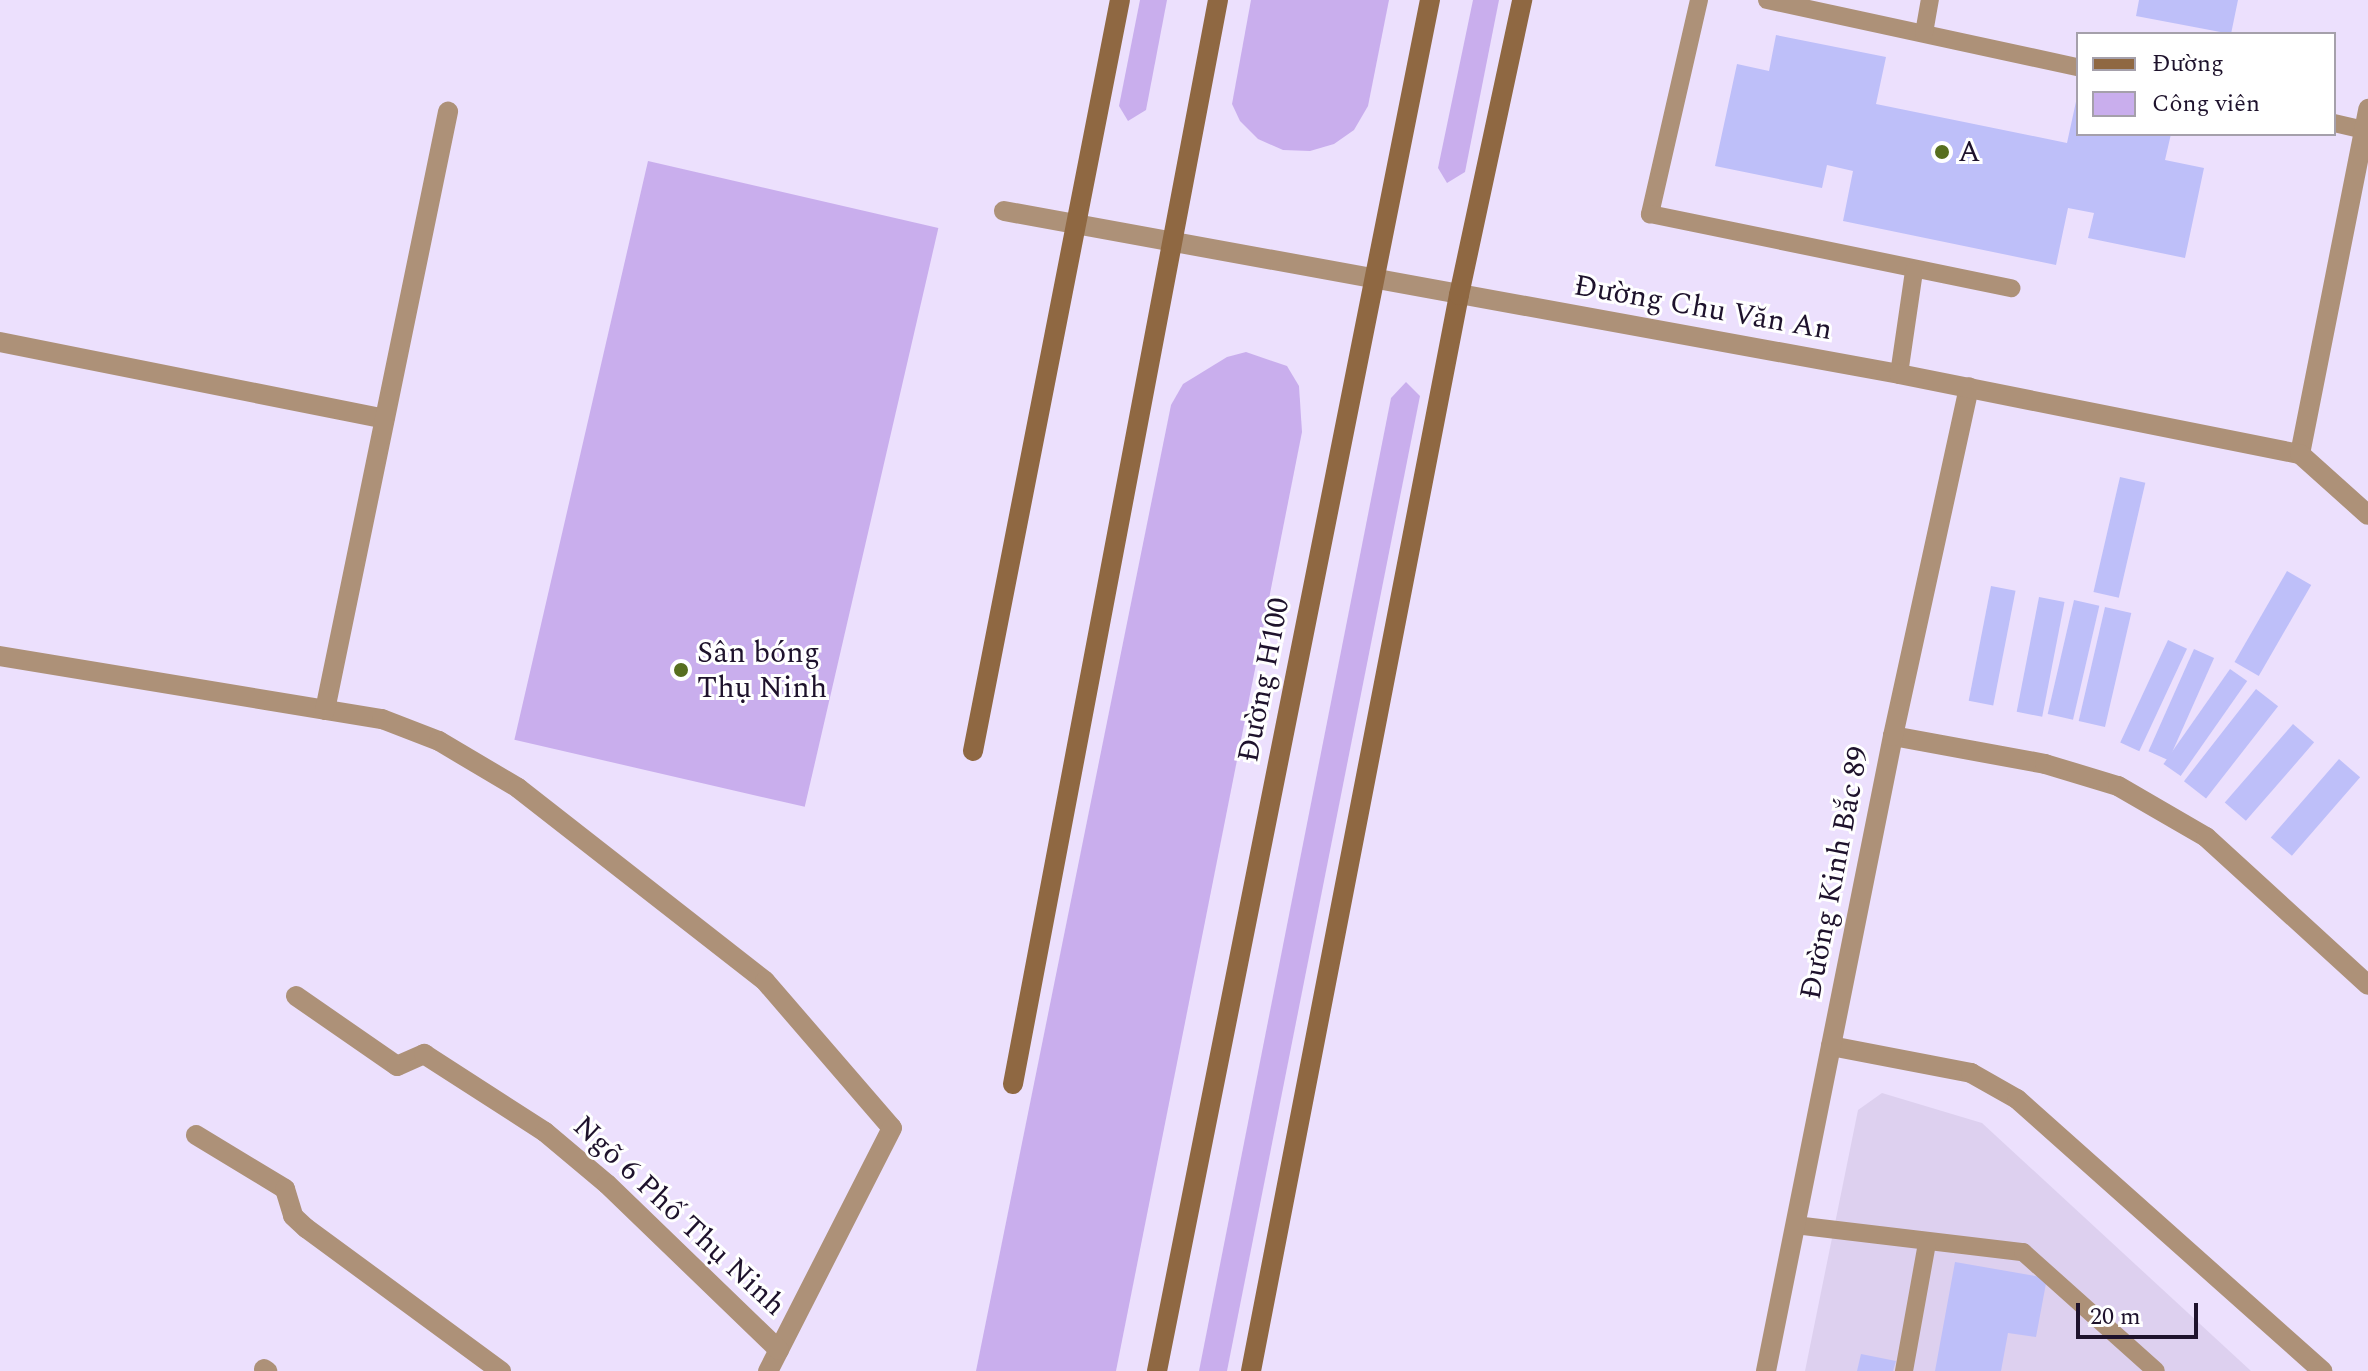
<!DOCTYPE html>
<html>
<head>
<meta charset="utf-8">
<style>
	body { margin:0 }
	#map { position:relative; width:2368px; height:1371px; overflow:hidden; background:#ece0fd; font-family:Spectral,serif }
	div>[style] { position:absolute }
	.built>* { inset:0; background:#ddd0ef }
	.green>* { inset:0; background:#c9aeed; transform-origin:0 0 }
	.building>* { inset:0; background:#bebff9; transform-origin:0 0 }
	.service>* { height:18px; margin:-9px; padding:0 9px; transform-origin:9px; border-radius:9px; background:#ad9178 }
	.minor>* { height:20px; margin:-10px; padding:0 10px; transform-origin:10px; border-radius:10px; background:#ad9178 }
	.tertiary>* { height:20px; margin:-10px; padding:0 10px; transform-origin:10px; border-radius:10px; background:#ad9178 }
	.secondary>* { height:20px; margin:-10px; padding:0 10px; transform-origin:10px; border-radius:10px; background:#8f6842 }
	.dots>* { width:22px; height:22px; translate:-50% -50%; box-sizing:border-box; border:4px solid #fff; border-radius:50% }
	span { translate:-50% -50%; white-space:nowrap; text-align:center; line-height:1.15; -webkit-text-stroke:6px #fff; paint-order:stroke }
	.poi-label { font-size:30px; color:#1e122c }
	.left { translate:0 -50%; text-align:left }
	.street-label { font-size:30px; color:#1e122c }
	.legend { position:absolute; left:2076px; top:32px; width:260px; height:104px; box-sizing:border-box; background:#fff; border:2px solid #a5a0ab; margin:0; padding:10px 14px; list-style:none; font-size:24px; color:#1e122c }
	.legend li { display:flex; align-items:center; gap:16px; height:40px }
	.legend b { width:40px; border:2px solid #a5a0ab }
	.scale { position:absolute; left:2076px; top:1303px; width:122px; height:36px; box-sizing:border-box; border:4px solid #1e122c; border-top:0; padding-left:10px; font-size:24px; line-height:28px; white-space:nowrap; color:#1e122c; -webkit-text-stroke:6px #fff; paint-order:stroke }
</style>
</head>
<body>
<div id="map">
	<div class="built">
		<i style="clip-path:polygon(1882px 1093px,1982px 1123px,2251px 1371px,1805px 1371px,1858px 1110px)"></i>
	</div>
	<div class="green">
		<i style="clip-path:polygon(1140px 0,1167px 0,1146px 110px,1128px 121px,1119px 106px)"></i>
		<i style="clip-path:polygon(1251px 0,1389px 0,1368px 106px,1354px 130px,1334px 144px,1310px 151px,1283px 150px,1258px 139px,1240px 121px,1232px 104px)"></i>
		<i style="clip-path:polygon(1473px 0,1499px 0,1465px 172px,1447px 183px,1438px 168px)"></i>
		<i style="left:648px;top:161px;width:298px;height:594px;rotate:13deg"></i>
		<i style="clip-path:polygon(1246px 352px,1287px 366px,1299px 386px,1302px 432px,1116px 1371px,976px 1371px,1171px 405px,1183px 384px,1227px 357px)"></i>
		<i style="clip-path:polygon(1406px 382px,1420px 396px,1227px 1371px,1199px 1371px,1391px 398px)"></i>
	</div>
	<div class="building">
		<i style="clip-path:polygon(2139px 0,2238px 0,2231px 34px,2136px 16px)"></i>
		<i style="clip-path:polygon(1776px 35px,1886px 57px,1876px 104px,2067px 143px,2077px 97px,2078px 134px,2171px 134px,2165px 160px,2204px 168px,2185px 258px,2088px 238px,2094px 213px,2068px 208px,2056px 265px,1843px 221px,1853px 171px,1827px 165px,1822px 188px,1715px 166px,1737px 64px,1769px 71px)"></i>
		<i style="left:2120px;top:477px;width:26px;height:118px;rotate:13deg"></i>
		<i style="left:2287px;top:571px;width:28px;height:105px;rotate:30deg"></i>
		<i style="left:1991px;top:586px;width:25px;height:117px;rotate:11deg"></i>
		<i style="left:2039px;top:597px;width:26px;height:117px;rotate:11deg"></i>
		<i style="left:2074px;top:600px;width:26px;height:117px;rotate:13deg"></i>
		<i style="left:2105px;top:607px;width:27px;height:117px;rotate:13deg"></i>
		<i style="left:2168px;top:640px;width:21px;height:113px;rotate:25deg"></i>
		<i style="left:2194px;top:649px;width:22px;height:112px;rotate:24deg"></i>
		<i style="left:2230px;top:669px;width:21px;height:116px;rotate:35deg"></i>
		<i style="left:2256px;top:689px;width:28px;height:117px;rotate:38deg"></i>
		<i style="left:2293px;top:724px;width:28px;height:104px;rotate:41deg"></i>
		<i style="left:2339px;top:759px;width:28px;height:104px;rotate:41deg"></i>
		<i style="clip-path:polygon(1955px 1262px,2047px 1278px,2036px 1337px,2008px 1333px,2001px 1371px,1935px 1371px)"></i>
		<i style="clip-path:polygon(1861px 1354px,1896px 1361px,1893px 1371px,1857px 1371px)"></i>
	</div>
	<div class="service">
		<i style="left:1699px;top:0;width:220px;rotate:102.9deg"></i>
		<i style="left:1650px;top:214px;width:369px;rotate:11.6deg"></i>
		<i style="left:1767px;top:0;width:318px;rotate:12.2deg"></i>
		<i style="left:1924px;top:33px;width:34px;rotate:-80deg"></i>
		<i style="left:2334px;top:123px;width:31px;rotate:13deg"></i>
		<i style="left:1899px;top:374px;width:104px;rotate:-81.7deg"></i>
		<i style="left:1795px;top:1225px;width:230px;rotate:6.8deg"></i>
		<i style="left:2023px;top:1252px;width:178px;rotate:41.8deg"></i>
		<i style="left:1904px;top:1371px;width:130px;rotate:-79.8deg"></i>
	</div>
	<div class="minor">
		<i style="left:0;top:342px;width:392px;rotate:11.3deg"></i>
		<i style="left:2300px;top:454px;width:352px;rotate:-78.8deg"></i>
		<i style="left:0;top:656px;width:387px;rotate:9.4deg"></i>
		<i style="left:382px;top:719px;width:61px;rotate:21.1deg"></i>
		<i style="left:439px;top:741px;width:92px;rotate:30.7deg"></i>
		<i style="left:518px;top:788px;width:313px;rotate:38deg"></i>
		<i style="left:765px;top:981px;width:194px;rotate:49.2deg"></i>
		<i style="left:892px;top:1128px;width:273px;rotate:117deg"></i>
		<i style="left:325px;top:710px;width:611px;rotate:-78.38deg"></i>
		<i style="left:1893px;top:736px;width:155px;rotate:10.4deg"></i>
		<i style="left:2045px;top:764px;width:76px;rotate:16.8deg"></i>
		<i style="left:2118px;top:786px;width:102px;rotate:30.1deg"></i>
		<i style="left:2206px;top:837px;width:219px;rotate:42.4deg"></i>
		<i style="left:296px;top:996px;width:123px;rotate:34.7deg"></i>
		<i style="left:397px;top:1066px;width:30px;rotate:-24deg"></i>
		<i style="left:424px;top:1054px;width:144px;rotate:32.8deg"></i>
		<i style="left:545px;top:1132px;width:81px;rotate:40deg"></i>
		<i style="left:607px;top:1184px;width:239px;rotate:44deg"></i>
		<i style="left:1831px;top:1046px;width:143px;rotate:10.9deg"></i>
		<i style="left:1971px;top:1073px;width:53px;rotate:29.5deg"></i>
		<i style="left:2017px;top:1099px;width:409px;rotate:41.7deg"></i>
		<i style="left:196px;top:1135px;width:104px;rotate:31.2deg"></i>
		<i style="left:285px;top:1189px;width:28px;rotate:73deg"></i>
		<i style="left:293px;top:1216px;width:18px;rotate:43deg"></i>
		<i style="left:306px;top:1228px;width:242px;rotate:36.3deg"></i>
		<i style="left:264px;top:1369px;width:4px;rotate:34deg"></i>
		<i style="left:1766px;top:1371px;width:648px;rotate:-78.69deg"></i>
		<i style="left:1893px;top:736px;width:357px;rotate:-77.7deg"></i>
	</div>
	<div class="tertiary">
		<i style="left:1004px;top:211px;width:910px;rotate:10.32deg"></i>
		<i style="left:1899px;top:374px;width:409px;rotate:11.3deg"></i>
		<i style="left:2300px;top:454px;width:91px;rotate:41.9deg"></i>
	</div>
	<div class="secondary">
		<i style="left:973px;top:751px;width:765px;rotate:-78.93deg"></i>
		<i style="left:1013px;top:1084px;width:1103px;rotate:-79.29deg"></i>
		<i style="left:1157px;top:1371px;width:1398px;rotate:-78.74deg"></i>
		<i style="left:1251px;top:1371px;width:1096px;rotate:-79.06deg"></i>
		<i style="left:1459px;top:295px;width:302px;rotate:-77.9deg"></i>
	</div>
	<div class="dots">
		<i style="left:1942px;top:152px;background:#576e1f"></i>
		<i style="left:681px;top:670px;background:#576e1f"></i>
	</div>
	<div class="poi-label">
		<span class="left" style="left:1958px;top:152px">A</span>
		<span class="left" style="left:697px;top:670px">Sân bóng<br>Thụ Ninh</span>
	</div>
	<div class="street-label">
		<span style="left:1703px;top:308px;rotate:10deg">Đường Chu Văn An</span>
		<span style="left:1264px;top:680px;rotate:-79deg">Đường H100</span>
		<span style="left:1835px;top:873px;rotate:-79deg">Đường Kinh Bắc 89</span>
		<span style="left:679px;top:1216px;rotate:43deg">Ngõ 6 Phố Thụ Ninh</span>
	</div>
	<ul class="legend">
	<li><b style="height:10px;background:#8f6842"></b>Đường</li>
	<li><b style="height:22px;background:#c9aeed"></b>Công viên</li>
	</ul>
	<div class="scale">20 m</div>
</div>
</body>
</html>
